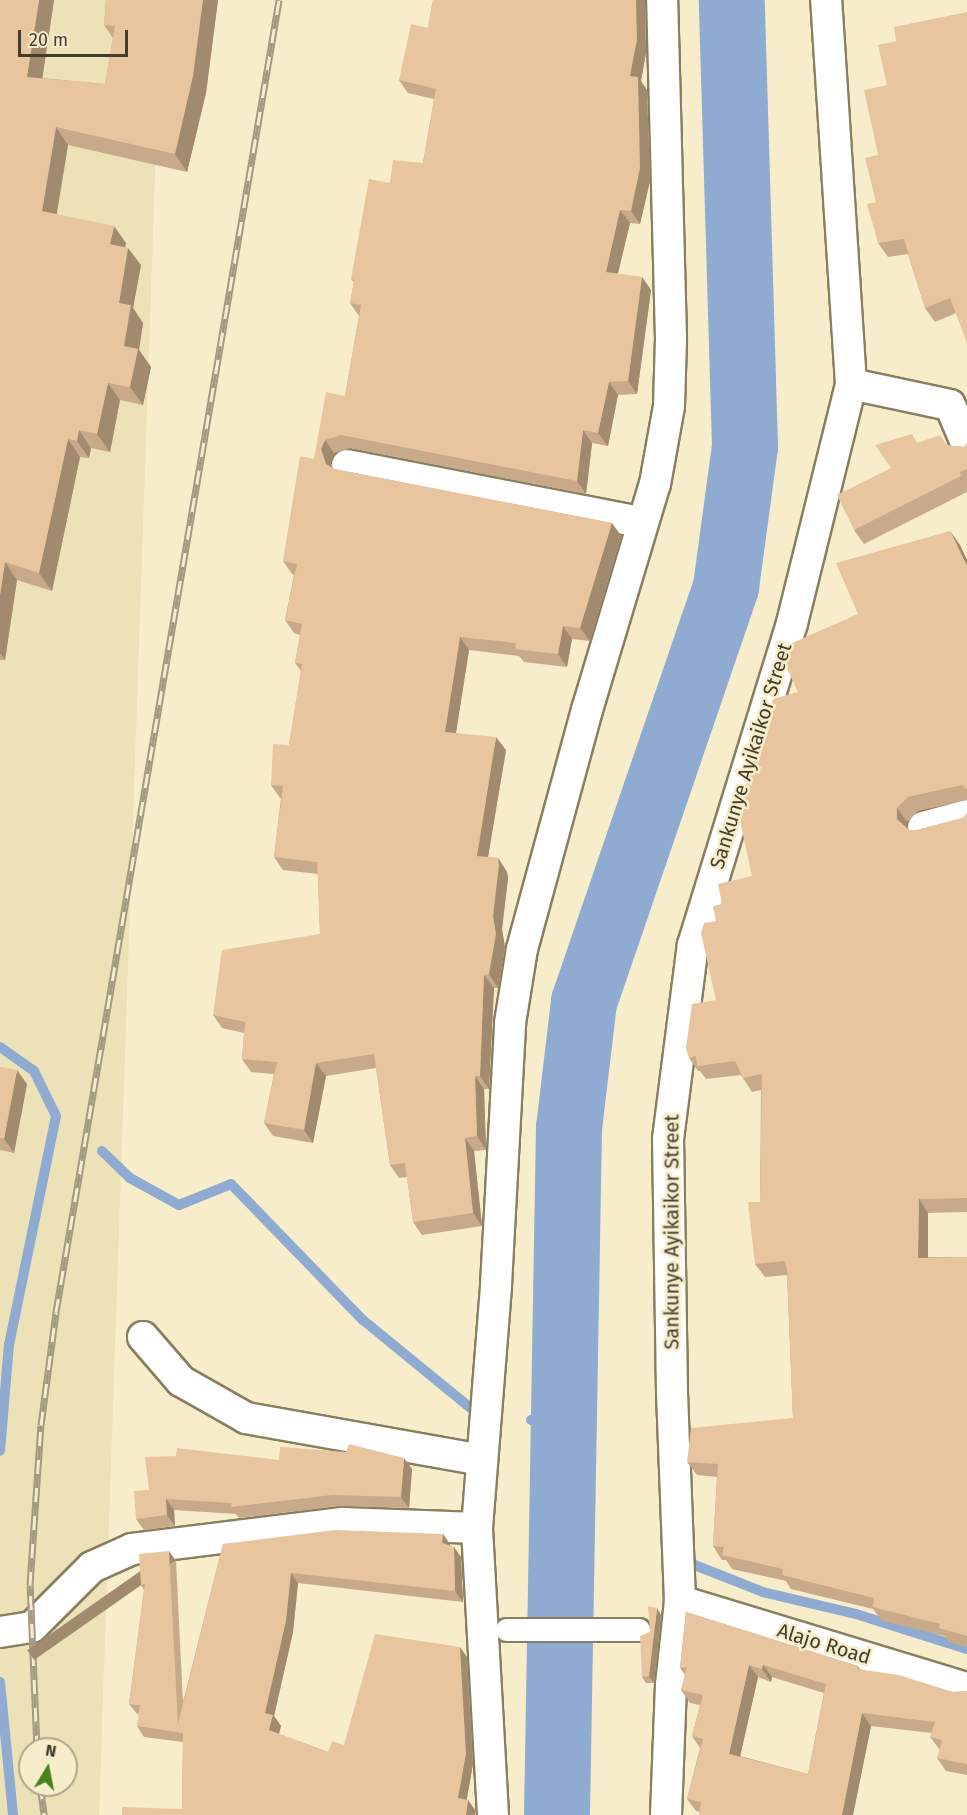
<!DOCTYPE html>
<html>
<head>
<meta charset="utf-8">
<style>
	body { margin:0 }
	#map { position:relative; width:967px; height:1815px; overflow:hidden; background:#f7edcb; font-family:"Fira Sans",sans-serif }
	div>[style] { position:absolute }
	.built>* { inset:0; background:#ede1b7 }
	.stream>* { height:10px; margin:-5px; padding:0 5px; transform-origin:5px; border-radius:5px; background:#8fabd2 }
	.river>* { height:66px; margin:-33px; padding:0 33px; transform-origin:33px; border-radius:33px; background:#8fabd2 }
	.roads { filter:drop-shadow(2px 0 #887f60) drop-shadow(-2px 0 #887f60) drop-shadow(0 2px #887f60) drop-shadow(0 -2px #887f60) }
	.pedestrian>* { height:22px; margin:-11px; padding:0 11px; transform-origin:11px; border-radius:11px; background:#fff }
	.minor>* { height:30px; margin:-15px; padding:0 15px; transform-origin:15px; border-radius:15px; background:#fff }
	.rail>* { height:7px; margin-top:-3.5px; transform-origin:0; background:repeating-linear-gradient(90deg,#f7edcb 0 14px,#a29a82 0 28px); box-sizing:border-box; border-block:2px solid #a29a82 }
	.wall>* { inset:0; background:#c8a989 }
	.shaded-wall>* { inset:0; background:#a28a6f; transform-origin:0 0 }
	.building>* { inset:0; background:#e8c59f }
	span { translate:-50% -50%; white-space:nowrap; text-align:center; line-height:1.15; -webkit-text-stroke:5px #f7edcb; paint-order:stroke }
	.street-label { font-size:20px; color:#413d2f }
	.north { position:absolute; left:18px; top:1737px; width:60px; height:60px; box-sizing:border-box; background:#f7edcb; border:2px solid #aea78d; border-radius:50%; rotate:10deg; font-size:16px; font-weight:700; line-height:24px; text-align:center; color:#413d2f }
	.north::after { content:''; display:block; margin:auto; width:21px; height:27px; background:#48821e; clip-path:polygon(50% 0,100% 100%,50% 72%,0 100%) }
	.scale { position:absolute; left:18px; top:30px; width:110px; height:27px; box-sizing:border-box; border:3px solid #413d2f; border-top:0; padding-left:8px; font-size:18px; line-height:21px; white-space:nowrap; color:#413d2f; -webkit-text-stroke:4px #f7edcb; paint-order:stroke }
</style>
</head>
<body>
<div id="map">
	<div class="built">
		<i style="clip-path:polygon(evenodd,0 0,161px 0,99px 1815px,0 1815px,0 0,30px 1749px,66px 1749px,66px 1785px,30px 1785px,30px 1749px)"></i>
	</div>
	<div class="stream">
		<i style="left:0;top:1047px;width:42px;rotate:35.2deg"></i>
		<i style="left:34px;top:1071px;width:50px;rotate:63.9deg"></i>
		<i style="left:56px;top:1116px;width:233px;rotate:101.6deg"></i>
		<i style="left:9px;top:1344px;width:107px;rotate:94.8deg"></i>
		<i style="left:102px;top:1151px;width:39px;rotate:44deg"></i>
		<i style="left:130px;top:1178px;width:56px;rotate:28.9deg"></i>
		<i style="left:179px;top:1205px;width:56px;rotate:-22deg"></i>
		<i style="left:231px;top:1184px;width:190px;rotate:45.9deg"></i>
		<i style="left:363px;top:1320px;width:149px;rotate:39.3deg"></i>
		<i style="left:531px;top:1420px;width:35px;rotate:7deg"></i>
		<i style="left:692px;top:1564px;width:76px;rotate:21.5deg"></i>
		<i style="left:763px;top:1592px;width:96px;rotate:13.3deg"></i>
		<i style="left:856px;top:1614px;width:116px;rotate:17.5deg"></i>
		<i style="left:0;top:1682px;width:134px;rotate:84.4deg"></i>
	</div>
	<div class="river">
		<i style="left:557px;top:1815px;width:687px;rotate:-89deg"></i>
		<i style="left:569px;top:1128px;width:127px;rotate:-83.2deg"></i>
		<i style="left:584px;top:1002px;width:439px;rotate:-71.1deg"></i>
		<i style="left:726px;top:587px;width:141px;rotate:-82.3deg"></i>
		<i style="left:745px;top:447px;width:447px;rotate:-91.7deg"></i>
	</div>
	<div class="roads">
		<div class="pedestrian">
			<i style="left:507px;top:1630px;width:132px"></i>
		</div>
		<div class="minor">
			<i style="left:851px;top:384px;width:101px;rotate:12deg"></i>
			<i style="left:950px;top:405px;width:43px;rotate:67deg"></i>
			<i style="left:347px;top:465px;width:299px;rotate:11deg"></i>
			<i style="left:923px;top:827px;width:46px;rotate:-15.3deg"></i>
			<i style="left:143px;top:1337px;width:58px;rotate:49.2deg"></i>
			<i style="left:181px;top:1381px;width:75px;rotate:29.6deg"></i>
			<i style="left:246px;top:1418px;width:239px;rotate:10.1deg"></i>
			<i style="left:680px;top:1601px;width:300px;rotate:16.9deg"></i>
			<i style="left:0;top:1632px;width:32px;rotate:-9deg"></i>
			<i style="left:32px;top:1627px;width:85px;rotate:-45deg"></i>
			<i style="left:92px;top:1567px;width:44px;rotate:-24.2deg"></i>
			<i style="left:132px;top:1549px;width:212px;rotate:-7.1deg"></i>
			<i style="left:342px;top:1523px;width:135px;rotate:2.1deg"></i>
			<i style="left:493px;top:1815px;width:287px;rotate:-93.2deg"></i>
			<i style="left:477px;top:1528px;width:244px;rotate:-85.5deg"></i>
			<i style="left:496px;top:1285px;width:262px;rotate:-86.9deg"></i>
			<i style="left:510px;top:1023px;width:75px;rotate:-80.8deg"></i>
			<i style="left:522px;top:949px;width:248px;rotate:-74.8deg"></i>
			<i style="left:587px;top:710px;width:236px;rotate:-73.3deg"></i>
			<i style="left:655px;top:484px;width:79px;rotate:-79.8deg"></i>
			<i style="left:669px;top:406px;width:68px;rotate:-88.3deg"></i>
			<i style="left:671px;top:338px;width:338px;rotate:-91.5deg"></i>
			<i style="left:666px;top:1815px;width:130px;rotate:-87.8deg"></i>
			<i style="left:671px;top:1685px;width:84px;rotate:-83.9deg"></i>
			<i style="left:680px;top:1601px;width:209px;rotate:-92.2deg"></i>
			<i style="left:672px;top:1392px;width:253px;rotate:-90.9deg"></i>
			<i style="left:668px;top:1139px;width:196px;rotate:-82.7deg"></i>
			<i style="left:693px;top:945px;width:337px;rotate:-72.9deg"></i>
			<i style="left:792px;top:623px;width:246px;rotate:-76.1deg"></i>
			<i style="left:851px;top:384px;width:385px;rotate:-93.7deg"></i>
		</div>
	</div>
	<div class="rail">
		<i style="left:37px;top:1749px;width:164px;rotate:-92.4deg"></i>
		<i style="left:30px;top:1585px;width:160px;rotate:-86.1deg"></i>
		<i style="left:41px;top:1425px;width:114px;rotate:-82.4deg"></i>
		<i style="left:56px;top:1312px;width:1331px;rotate:-80.35deg"></i>
		<i style="left:40px;top:1785px;width:30px;rotate:82deg"></i>
	</div>
	<div class="wall">
		<i style="clip-path:polygon(0 0,54px 0,42px 78px,105px 84px,113px 38px,104px 25px,106px 0,218px 0,206px 93px,187px 172px,68px 145px,57px 214px,126px 243px,125px 247px,141px 265px,133px 308px,143px 323px,139px 350px,151px 367px,143px 405px,120px 400px,110px 452px,91px 448px,89px 458px,80px 457px,52px 591px,17px 580px,5px 660px,0 660px)"></i>
		<i style="clip-path:polygon(433px 0,645px 0,646px 53px,641px 81px,647px 90px,650px 181px,640px 224px,630px 223px,618px 274px,642px 277px,651px 290px,637px 394px,618px 395px,608px 446px,592px 443px,586px 494px,350px 448px,334px 453px,330px 462px,332px 467px,334px 469px,612px 523px,621px 536px,590px 641px,572px 639px,567px 667px,524px 662px,519px 656px,469px 650px,456px 733px,506px 750px,488px 857px,498px 858px,507px 872px,508px 878px,502px 929px,505px 948px,498px 988px,494px 988px,489px 1089px,484px 1089px,486px 1150px,474px 1151px,482px 1226px,422px 1235px,413px 1222px,407px 1177px,399px 1178px,390px 1165px,376px 1068px,326px 1076px,313px 1143px,273px 1136px,264px 1123px,274px 1074px,251px 1072px,242px 1059px,244px 1033px,222px 1028px,213px 1015px,320px 934px,318px 874px,283px 870px,274px 857px,281px 798px,280px 798px,271px 785px,289px 745px,301px 671px,295px 663px,300px 635px,294px 633px,285px 620px,294px 575px,292px 574px,283px 561px,314px 459px,345px 396px,359px 316px,350px 303px,354px 282px,351px 279px,390px 183px,423px 163px,434px 99px,408px 93px,399px 80px,428px 28px)"></i>
		<i style="clip-path:polygon(887px 85px,956px 313px,935px 322px,925px 308px,908px 254px,888px 257px,878px 243px,876px 202px,878px 155px)"></i>
		<i style="clip-path:polygon(918px 443px,964px 447px,967px 443px,967px 492px,864px 544px,854px 530px,891px 468px)"></i>
		<i style="clip-path:polygon(960px 545px,967px 560px,967px 800px,918px 811px,907px 822px,907px 828px,909px 830px,917px 830px,963px 818px,967px 813px,967px 1212px,928px 1213px,928px 1257px,967px 1257px,967px 1647px,948px 1642px,945px 1636px,882px 1621px,873px 1609px,791px 1589px,786px 1581px,732px 1569px,726px 1560px,722px 1560px,713px 1546px,717px 1477px,697px 1475px,687px 1462px,793px 1418px,787px 1275px,765px 1277px,755px 1264px,760px 1202px,761px 1090px,752px 1092px,741px 1075px,706px 1079px,700px 1071px,698px 1071px,689px 1058px,716px 1000px,716px 921px,722px 904px,752px 876px,798px 692px,858px 614px)"></i>
		<i style="clip-path:polygon(0 1067px,27px 1084px,14px 1153px,0 1150px)"></i>
		<i style="clip-path:polygon(279px 1460px,412px 1469px,409px 1508px,340px 1506px,239px 1518px,236px 1514px,174px 1510px,175px 1526px,144px 1530px,136px 1519px,149px 1490px)"></i>
		<i style="clip-path:polygon(443px 1534px,450px 1545px,461px 1557px,463px 1602px,298px 1583px,293px 1632px,274px 1716px,281px 1726px,279px 1734px,328px 1752px,344px 1745px,467px 1657px,473px 1764px,467px 1799px,468px 1800px,475px 1810px,475px 1815px,122px 1815px,182px 1809px,183px 1742px,144px 1737px,137px 1726px,139px 1714px,137px 1714px,129px 1704px,144px 1590px,141px 1585px,176px 1561px,183px 1702px,223px 1544px)"></i>
		<i style="clip-path:polygon(evenodd,686px 1612px,858px 1666px,861px 1670px,953px 1692px,967px 1691px,967px 1775px,946px 1771px,937px 1758px,940px 1750px,930px 1737px,932px 1733px,871px 1726px,853px 1815px,699px 1812px,696px 1811px,687px 1799px,700px 1748px,692px 1736px,700px 1705px,690px 1703px,681px 1690px,685px 1675px,680px 1668px,686px 1612px,758px 1677px,771px 1682px,772px 1677px,824px 1693px,808px 1774px,740px 1756px,758px 1677px)"></i>
		<i style="clip-path:polygon(661px 1615px,654px 1683px,646px 1683px,642px 1677px,650px 1632px)"></i>
	</div>
	<div class="shaded-wall">
		<i style="clip-path:polygon(39px 0,54px 0,40px 94px,27px 77px)"></i>
		<i style="clip-path:polygon(203px 0,218px 0,206px 93px,187px 172px,175px 154px)"></i>
		<i style="clip-path:polygon(636px 0,645px 0,646px 53px,641px 81px,647px 90px,650px 181px,640px 224px,631px 211px,630px 76px)"></i>
		<i style="clip-path:polygon(56px 127px,68px 145px,54px 229px,42px 211px)"></i>
		<i style="clip-path:polygon(620px 210px,630px 223px,615px 285px,606px 272px)"></i>
		<i style="clip-path:polygon(114px 226px,126px 243px,122px 262px,110px 244px)"></i>
		<i style="clip-path:polygon(128px 248px,141px 265px,133px 308px,143px 323px,139px 350px,151px 367px,143px 405px,130px 387px,119px 303px)"></i>
		<i style="clip-path:polygon(642px 277px,651px 290px,637px 394px,628px 381px)"></i>
		<i style="clip-path:polygon(609px 382px,618px 395px,608px 446px,598px 433px)"></i>
		<i style="clip-path:polygon(108px 383px,120px 400px,110px 452px,97px 434px)"></i>
		<i style="clip-path:polygon(79px 430px,91px 448px,89px 458px,77px 441px)"></i>
		<i style="clip-path:polygon(583px 430px,592px 443px,586px 494px,577px 481px)"></i>
		<i style="clip-path:polygon(68px 439px,80px 457px,52px 591px,39px 573px)"></i>
		<i style="clip-path:polygon(325px 440px,334px 453px,330px 462px,335px 478px,326px 464px,321px 449px)"></i>
		<i style="clip-path:polygon(612px 523px,621px 536px,590px 641px,580px 628px)"></i>
		<i style="clip-path:polygon(950px 531px,960px 545px,967px 560px,967px 566px)"></i>
		<i style="clip-path:polygon(5px 562px,17px 580px,5px 660px,0 653px,0 595px)"></i>
		<i style="clip-path:polygon(563px 626px,572px 639px,567px 667px,558px 654px)"></i>
		<i style="clip-path:polygon(460px 637px,469px 650px,454px 745px,445px 732px)"></i>
		<i style="clip-path:polygon(496px 737px,506px 750px,486px 869px,477px 856px)"></i>
		<i style="clip-path:polygon(897px 808px,907px 822px,907px 832px,897px 819px)"></i>
		<i style="clip-path:polygon(498px 858px,507px 872px,508px 878px,502px 929px,505px 948px,498px 988px,489px 974px,493px 916px)"></i>
		<i style="clip-path:polygon(484px 975px,494px 988px,489px 1089px,480px 1076px)"></i>
		<i style="clip-path:polygon(316px 1063px,326px 1076px,313px 1143px,304px 1130px)"></i>
		<i style="clip-path:polygon(17px 1070px,27px 1084px,14px 1153px,4px 1139px)"></i>
		<i style="clip-path:polygon(475px 1076px,484px 1089px,486px 1150px,477px 1136px)"></i>
		<i style="clip-path:polygon(465px 1138px,474px 1151px,482px 1226px,473px 1213px)"></i>
		<i style="clip-path:polygon(919px 1199px,928px 1213px,928px 1271px,918px 1258px)"></i>
		<i style="clip-path:polygon(404px 1458px,412px 1469px,409px 1508px,401px 1497px)"></i>
		<i style="clip-path:polygon(166px 1499px,174px 1510px,175px 1526px,167px 1515px)"></i>
		<i style="clip-path:polygon(443px 1534px,450px 1544px,449px 1554px,442px 1543px)"></i>
		<i style="clip-path:polygon(454px 1547px,461px 1557px,463px 1602px,455px 1591px)"></i>
		<i style="left:169px;top:1551px;width:12px;height:173px;rotate:55deg"></i>
		<i style="clip-path:polygon(291px 1573px,298px 1583px,293px 1632px,274px 1716px,281px 1726px,277px 1741px,269px 1730px,265px 1713px)"></i>
		<i style="clip-path:polygon(657px 1608px,661px 1615px,654px 1683px,649px 1676px)"></i>
		<i style="clip-path:polygon(460px 1647px,467px 1657px,473px 1764px,465px 1808px,458px 1798px)"></i>
		<i style="clip-path:polygon(749px 1665px,758px 1677px,738px 1766px,729px 1754px)"></i>
		<i style="clip-path:polygon(763px 1665px,772px 1677px,771px 1682px,762px 1669px)"></i>
		<i style="clip-path:polygon(862px 1713px,871px 1726px,853px 1815px,842px 1815px)"></i>
		<i style="clip-path:polygon(468px 1800px,475px 1810px,475px 1815px,466px 1815px)"></i>
	</div>
	<div class="building">
		<i style="clip-path:polygon(0 0,39px 0,27px 77px,105px 84px,115px 26px,104px 25px,106px 0,203px 0,193px 76px,175px 154px,56px 127px,42px 211px,114px 226px,110px 244px,128px 248px,119px 303px,131px 305px,124px 346px,138px 349px,130px 387px,108px 383px,97px 434px,79px 430px,77px 441px,68px 439px,39px 573px,5px 562px,0 595px)"></i>
		<i style="clip-path:polygon(433px 0,636px 0,637px 40px,630px 76px,638px 77px,640px 168px,631px 211px,620px 210px,606px 272px,642px 277px,628px 381px,609px 382px,598px 433px,583px 430px,577px 481px,341px 435px,325px 440px,321px 449px,326px 464px,334px 469px,612px 523px,580px 628px,563px 626px,558px 654px,515px 649px,516px 643px,460px 637px,445px 732px,496px 737px,477px 856px,498px 858px,499px 865px,493px 916px,496px 934px,489px 974px,484px 975px,480px 1076px,475px 1076px,477px 1136px,465px 1138px,473px 1213px,413px 1222px,405px 1163px,390px 1165px,374px 1054px,316px 1063px,304px 1130px,264px 1123px,277px 1062px,242px 1059px,245px 1022px,213px 1015px,222px 950px,320px 934px,317px 862px,274px 857px,283px 786px,271px 785px,273px 744px,289px 745px,302px 664px,295px 663px,302px 624px,285px 620px,297px 564px,283px 561px,300px 456px,314px 459px,326px 392px,345px 396px,361px 305px,350px 303px,354px 280px,351px 279px,369px 179px,390px 183px,393px 160px,423px 163px,436px 89px,399px 80px,411px 24px,428px 28px)"></i>
		<i style="clip-path:polygon(967px 12px,967px 343px,950px 298px,925px 308px,904px 239px,878px 243px,867px 204px,876px 202px,865px 158px,878px 155px,864px 90px,887px 85px,878px 45px,896px 41px,894px 27px)"></i>
		<i style="clip-path:polygon(912px 434px,917px 443px,940px 435px,947px 445px,964px 447px,967px 443px,967px 469px,960px 472px,961px 476px,854px 530px,837px 495px,891px 468px,875px 445px)"></i>
		<i style="clip-path:polygon(950px 531px,967px 566px,967px 789px,962px 785px,908px 797px,897px 808px,897px 819px,909px 830px,917px 830px,963px 818px,967px 813px,967px 1198px,919px 1199px,918px 1258px,967px 1257px,967px 1636px,939px 1628px,940px 1624px,873px 1607px,874px 1598px,782px 1575px,783px 1569px,722px 1555px,724px 1547px,713px 1546px,718px 1464px,687px 1462px,691px 1428px,793px 1418px,787px 1269px,784px 1261px,755px 1264px,748px 1202px,760px 1202px,762px 1074px,743px 1078px,735px 1061px,697px 1066px,696px 1056px,689px 1058px,686px 1048px,692px 1004px,716px 1000px,701px 933px,704px 923px,716px 921px,713px 906px,722px 904px,718px 884px,752px 876px,738px 812px,773px 699px,798px 692px,784px 662px,790px 644px,858px 614px,836px 563px)"></i>
		<i style="clip-path:polygon(0 1067px,17px 1070px,4px 1139px,0 1138px)"></i>
		<i style="clip-path:polygon(349px 1444px,404px 1458px,401px 1497px,332px 1495px,231px 1507px,232px 1503px,166px 1499px,167px 1515px,136px 1519px,134px 1491px,149px 1490px,145px 1457px,176px 1456px,177px 1448px,279px 1460px,280px 1447px,346px 1452px)"></i>
		<i style="clip-path:polygon(335px 1530px,443px 1534px,442px 1543px,454px 1547px,455px 1591px,291px 1573px,286px 1621px,265px 1713px,273px 1715px,269px 1730px,328px 1752px,332px 1741px,344px 1745px,375px 1634px,460px 1647px,466px 1754px,458px 1798px,468px 1800px,466px 1815px,122px 1815px,122px 1807px,182px 1809px,183px 1733px,137px 1726px,140px 1705px,129px 1704px,145px 1584px,141px 1585px,139px 1554px,169px 1551px,178px 1724px,223px 1544px)"></i>
		<i style="clip-path:polygon(648px 1606px,657px 1608px,649px 1676px,642px 1677px,640px 1636px,650px 1632px)"></i>
		<i style="clip-path:polygon(evenodd,686px 1612px,858px 1666px,857px 1669px,899px 1675px,953px 1692px,967px 1691px,967px 1764px,937px 1758px,942px 1740px,930px 1737px,935px 1722px,862px 1713px,842px 1815px,699px 1815px,701px 1802px,687px 1799px,703px 1739px,692px 1736px,703px 1695px,681px 1690px,687px 1667px,680px 1668px,686px 1612px,749px 1665px,762px 1669px,763px 1665px,826px 1684px,808px 1774px,729px 1754px,749px 1665px)"></i>
	</div>
	<div class="street-label">
		<span style="left:751px;top:756px;rotate:-73deg">Sankunye Ayikaikor Street</span>
		<span style="left:672px;top:1232px;rotate:-90deg">Sankunye Ayikaikor Street</span>
		<span style="left:824px;top:1644px;rotate:17deg">Alajo Road</span>
	</div>
	<div class="north">N</div>
	<div class="scale">20 m</div>
</div>
</body>
</html>
